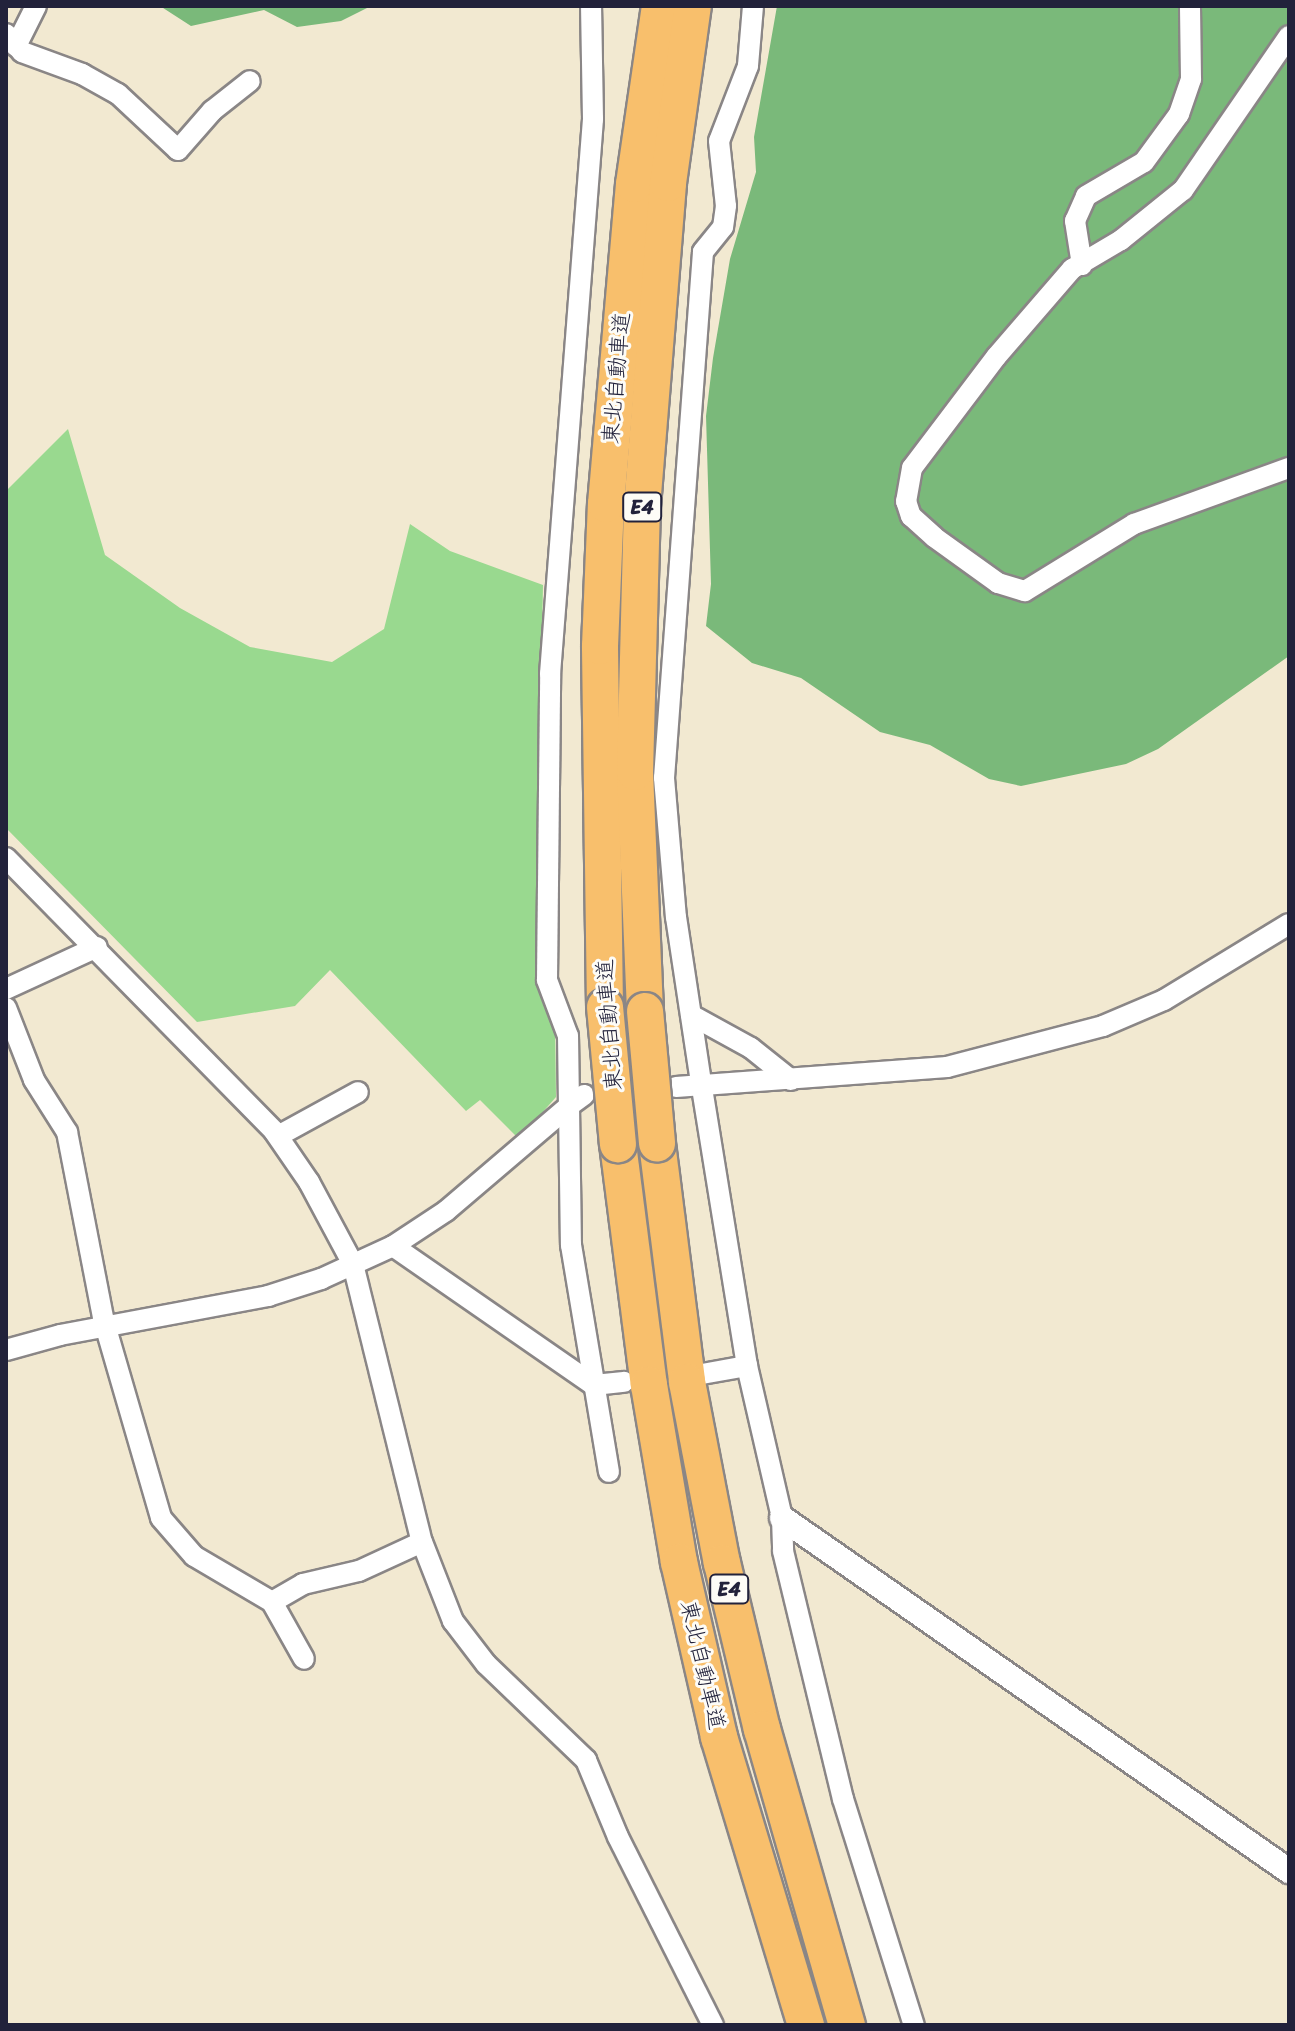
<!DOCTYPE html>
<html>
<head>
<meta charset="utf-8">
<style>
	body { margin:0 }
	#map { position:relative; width:1295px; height:2031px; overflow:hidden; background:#f2e9d1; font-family:Sriracha,"Klee One",sans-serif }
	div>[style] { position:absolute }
	.green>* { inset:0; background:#99d98f }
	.forest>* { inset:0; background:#7ab97a }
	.roads { filter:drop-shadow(2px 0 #8a8686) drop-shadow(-2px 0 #8a8686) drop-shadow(0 2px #8a8686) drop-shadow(0 -2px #8a8686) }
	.minor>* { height:20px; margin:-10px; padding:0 10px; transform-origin:10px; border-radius:10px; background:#fff }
	.tertiary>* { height:24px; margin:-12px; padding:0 12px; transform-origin:12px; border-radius:12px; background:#fff }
	.motorway>* { height:36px; margin:-18px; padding:0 18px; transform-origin:18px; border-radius:18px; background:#f8bf6c }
	.bridges { filter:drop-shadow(2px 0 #8a8686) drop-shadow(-2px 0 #8a8686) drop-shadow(0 2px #8a8686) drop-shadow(0 -2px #8a8686) }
	.motorway-bridge>* { height:36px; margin:-18px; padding:0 18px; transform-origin:18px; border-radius:18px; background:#f8bf6c }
	span { translate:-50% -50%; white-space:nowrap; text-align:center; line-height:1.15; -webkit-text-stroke:6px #fdfcf7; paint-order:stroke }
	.shield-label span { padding:2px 6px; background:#fdfcf7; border:2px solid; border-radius:6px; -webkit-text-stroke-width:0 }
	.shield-label { font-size:20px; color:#22223b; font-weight:700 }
	.street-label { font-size:22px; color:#22223b }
	.frame { position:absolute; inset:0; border:8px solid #22223b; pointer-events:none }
</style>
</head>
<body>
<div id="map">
	<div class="green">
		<i style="clip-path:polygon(68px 429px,105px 555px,180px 608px,250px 647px,332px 662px,384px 629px,410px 524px,450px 551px,543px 585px,536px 944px,543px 999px,555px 1019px,556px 1097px,519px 1139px,480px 1100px,466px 1111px,330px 970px,295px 1006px,197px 1022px,6px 828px,6px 491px)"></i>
	</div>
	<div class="forest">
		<i style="clip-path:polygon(160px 6px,371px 6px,341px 21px,297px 27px,264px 10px,191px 26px)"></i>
		<i style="clip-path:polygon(777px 6px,1289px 6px,1289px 656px,1158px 749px,1126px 764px,1021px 786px,989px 779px,930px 745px,880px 732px,801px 678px,752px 663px,706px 626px,711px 584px,706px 416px,713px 358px,730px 259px,756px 172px,754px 137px)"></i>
	</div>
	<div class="roads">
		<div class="minor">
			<i style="left:753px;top:6px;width:60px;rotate:94.8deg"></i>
			<i style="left:748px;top:66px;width:80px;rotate:111.1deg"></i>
			<i style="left:719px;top:141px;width:65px;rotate:83.9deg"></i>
			<i style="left:726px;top:206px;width:21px;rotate:98deg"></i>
			<i style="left:723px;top:227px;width:32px;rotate:129deg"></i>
			<i style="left:703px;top:252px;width:527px;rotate:94.24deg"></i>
			<i style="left:664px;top:778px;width:140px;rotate:85.1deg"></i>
			<i style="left:676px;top:917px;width:173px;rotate:81.4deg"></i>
			<i style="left:702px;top:1088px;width:282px;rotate:80.8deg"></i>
			<i style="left:747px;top:1366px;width:156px;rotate:77deg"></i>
			<i style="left:782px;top:1518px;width:33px;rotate:88deg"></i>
			<i style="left:783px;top:1551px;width:255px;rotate:76.4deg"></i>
			<i style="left:843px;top:1799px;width:237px;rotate:72.6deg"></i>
			<i style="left:6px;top:34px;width:24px;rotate:48deg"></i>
			<i style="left:22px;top:52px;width:64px;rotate:20.1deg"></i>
			<i style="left:82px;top:74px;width:41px;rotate:29.1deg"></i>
			<i style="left:118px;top:94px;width:82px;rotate:43deg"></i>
			<i style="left:178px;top:150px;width:52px;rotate:-48.9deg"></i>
			<i style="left:212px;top:111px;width:48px;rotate:-38.3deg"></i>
			<i style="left:1289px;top:36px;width:187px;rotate:124.5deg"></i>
			<i style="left:1183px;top:190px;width:80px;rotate:141.1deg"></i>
			<i style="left:1121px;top:240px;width:57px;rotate:149.4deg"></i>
			<i style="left:1072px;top:269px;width:116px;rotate:130.8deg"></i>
			<i style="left:996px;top:357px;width:139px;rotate:127.1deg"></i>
			<i style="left:912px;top:468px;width:34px;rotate:100deg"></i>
			<i style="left:906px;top:501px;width:16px;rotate:72deg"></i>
			<i style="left:911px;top:516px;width:31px;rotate:42deg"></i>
			<i style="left:934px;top:537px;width:79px;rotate:35.7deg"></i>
			<i style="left:998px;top:583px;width:28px;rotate:17deg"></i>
			<i style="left:1025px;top:591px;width:128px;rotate:-31.6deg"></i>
			<i style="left:1134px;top:524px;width:165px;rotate:-19.9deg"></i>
			<i style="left:16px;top:46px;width:45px;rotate:-63.4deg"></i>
			<i style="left:1082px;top:265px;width:45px;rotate:-99deg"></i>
			<i style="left:1075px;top:221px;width:27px;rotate:-66deg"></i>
			<i style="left:1086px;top:196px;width:67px;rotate:-30.4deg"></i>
			<i style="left:1144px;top:162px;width:59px;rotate:-53.9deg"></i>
			<i style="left:1179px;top:114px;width:37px;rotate:-71deg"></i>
			<i style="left:1191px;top:79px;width:73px;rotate:-90.8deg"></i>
			<i style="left:6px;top:858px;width:383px;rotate:45.5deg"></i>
			<i style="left:274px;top:1131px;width:62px;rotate:55.5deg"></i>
			<i style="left:309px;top:1182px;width:93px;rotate:61.8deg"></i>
			<i style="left:353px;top:1264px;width:286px;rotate:76.1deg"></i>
			<i style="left:422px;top:1542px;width:85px;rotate:68.6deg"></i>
			<i style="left:453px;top:1621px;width:54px;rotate:52.5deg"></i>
			<i style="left:486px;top:1664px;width:139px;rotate:43.8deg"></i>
			<i style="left:586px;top:1760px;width:83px;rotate:67.4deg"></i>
			<i style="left:618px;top:1837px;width:211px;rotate:63.2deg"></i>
			<i style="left:6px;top:989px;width:100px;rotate:-24.8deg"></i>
			<i style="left:6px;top:1008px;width:77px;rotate:68.7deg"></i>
			<i style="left:34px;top:1080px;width:62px;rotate:57.6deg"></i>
			<i style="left:67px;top:1132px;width:189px;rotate:79deg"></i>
			<i style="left:103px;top:1318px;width:208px;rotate:73.8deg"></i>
			<i style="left:161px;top:1518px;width:50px;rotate:49deg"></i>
			<i style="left:194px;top:1556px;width:91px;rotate:30.5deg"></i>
			<i style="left:272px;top:1602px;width:65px;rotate:60.7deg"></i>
			<i style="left:691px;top:1015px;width:68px;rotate:28.8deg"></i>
			<i style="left:751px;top:1048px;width:51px;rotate:38.7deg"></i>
			<i style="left:676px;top:1087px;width:272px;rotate:-4.2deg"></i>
			<i style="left:947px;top:1067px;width:161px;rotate:-14.7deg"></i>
			<i style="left:1103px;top:1026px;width:66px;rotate:-23.1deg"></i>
			<i style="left:1164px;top:1000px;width:146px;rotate:-31.3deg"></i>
			<i style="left:584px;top:1095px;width:19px;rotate:144deg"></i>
			<i style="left:569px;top:1106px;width:139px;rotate:89.2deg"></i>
			<i style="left:571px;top:1245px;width:230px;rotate:80.5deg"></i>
			<i style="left:278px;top:1136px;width:91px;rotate:-28.8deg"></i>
			<i style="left:393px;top:1246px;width:244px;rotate:34.7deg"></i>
			<i style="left:594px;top:1385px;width:30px;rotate:-6deg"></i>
			<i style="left:6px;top:1350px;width:56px;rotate:-15.5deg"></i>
			<i style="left:60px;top:1335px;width:212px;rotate:-10.6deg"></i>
			<i style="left:268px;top:1296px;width:56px;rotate:-17.8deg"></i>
			<i style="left:321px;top:1279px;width:79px;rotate:-24.6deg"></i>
			<i style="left:393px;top:1246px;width:64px;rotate:-33.4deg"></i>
			<i style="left:446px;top:1211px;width:162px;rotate:-40.5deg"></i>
			<i style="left:569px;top:1106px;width:70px;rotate:-90.8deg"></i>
			<i style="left:568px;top:1036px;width:60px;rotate:-110.6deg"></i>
			<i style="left:547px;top:980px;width:306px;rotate:-89.4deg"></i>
			<i style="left:550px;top:674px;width:557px;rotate:-85.57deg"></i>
			<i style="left:593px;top:119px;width:113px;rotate:-91deg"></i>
			<i style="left:702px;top:1374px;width:46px;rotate:-10.1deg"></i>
			<i style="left:272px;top:1602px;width:36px;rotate:-30deg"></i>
			<i style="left:303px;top:1584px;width:57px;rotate:-13.1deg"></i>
			<i style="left:359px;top:1571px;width:69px;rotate:-24.7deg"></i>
		</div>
		<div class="tertiary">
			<i style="left:782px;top:1518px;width:618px;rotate:34.85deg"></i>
		</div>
		<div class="motorway">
			<i style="left:605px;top:1007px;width:361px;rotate:-90.8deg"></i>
			<i style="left:600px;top:646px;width:142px;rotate:-87.6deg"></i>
			<i style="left:606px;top:504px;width:321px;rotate:-85deg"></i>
			<i style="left:634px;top:184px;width:180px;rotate:-81.7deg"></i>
			<i style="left:645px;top:1011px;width:239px;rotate:-92.4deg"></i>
			<i style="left:635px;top:772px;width:265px;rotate:-88.5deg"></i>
			<i style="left:642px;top:507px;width:325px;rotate:-85.4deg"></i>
			<i style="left:668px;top:183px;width:179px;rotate:-82deg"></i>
			<i style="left:657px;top:1143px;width:241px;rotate:82.8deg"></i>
			<i style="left:687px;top:1382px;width:184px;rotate:79.1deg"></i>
			<i style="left:722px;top:1563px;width:171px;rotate:76.5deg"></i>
			<i style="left:762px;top:1729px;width:308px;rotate:74deg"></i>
			<i style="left:618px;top:1144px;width:243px;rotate:82.7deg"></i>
			<i style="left:649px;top:1385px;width:180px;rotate:80.4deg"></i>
			<i style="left:679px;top:1562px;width:180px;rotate:77.1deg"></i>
			<i style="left:719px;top:1737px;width:301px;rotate:73.2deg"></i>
		</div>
	</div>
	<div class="bridges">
		<div class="motorway-bridge">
			<i style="left:605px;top:1007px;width:138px;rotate:84.6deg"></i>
			<i style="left:645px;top:1011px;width:133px;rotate:84.8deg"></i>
		</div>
	</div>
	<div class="shield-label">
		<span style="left:642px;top:507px">E4</span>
		<span style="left:729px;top:1589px">E4</span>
	</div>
	<div class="street-label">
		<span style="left:616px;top:378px;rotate:-85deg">東北自動車道</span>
		<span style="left:609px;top:1025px;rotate:-94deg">東北自動車道</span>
		<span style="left:703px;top:1665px;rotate:77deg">東北自動車道</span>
	</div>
	<div class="frame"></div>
</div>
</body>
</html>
